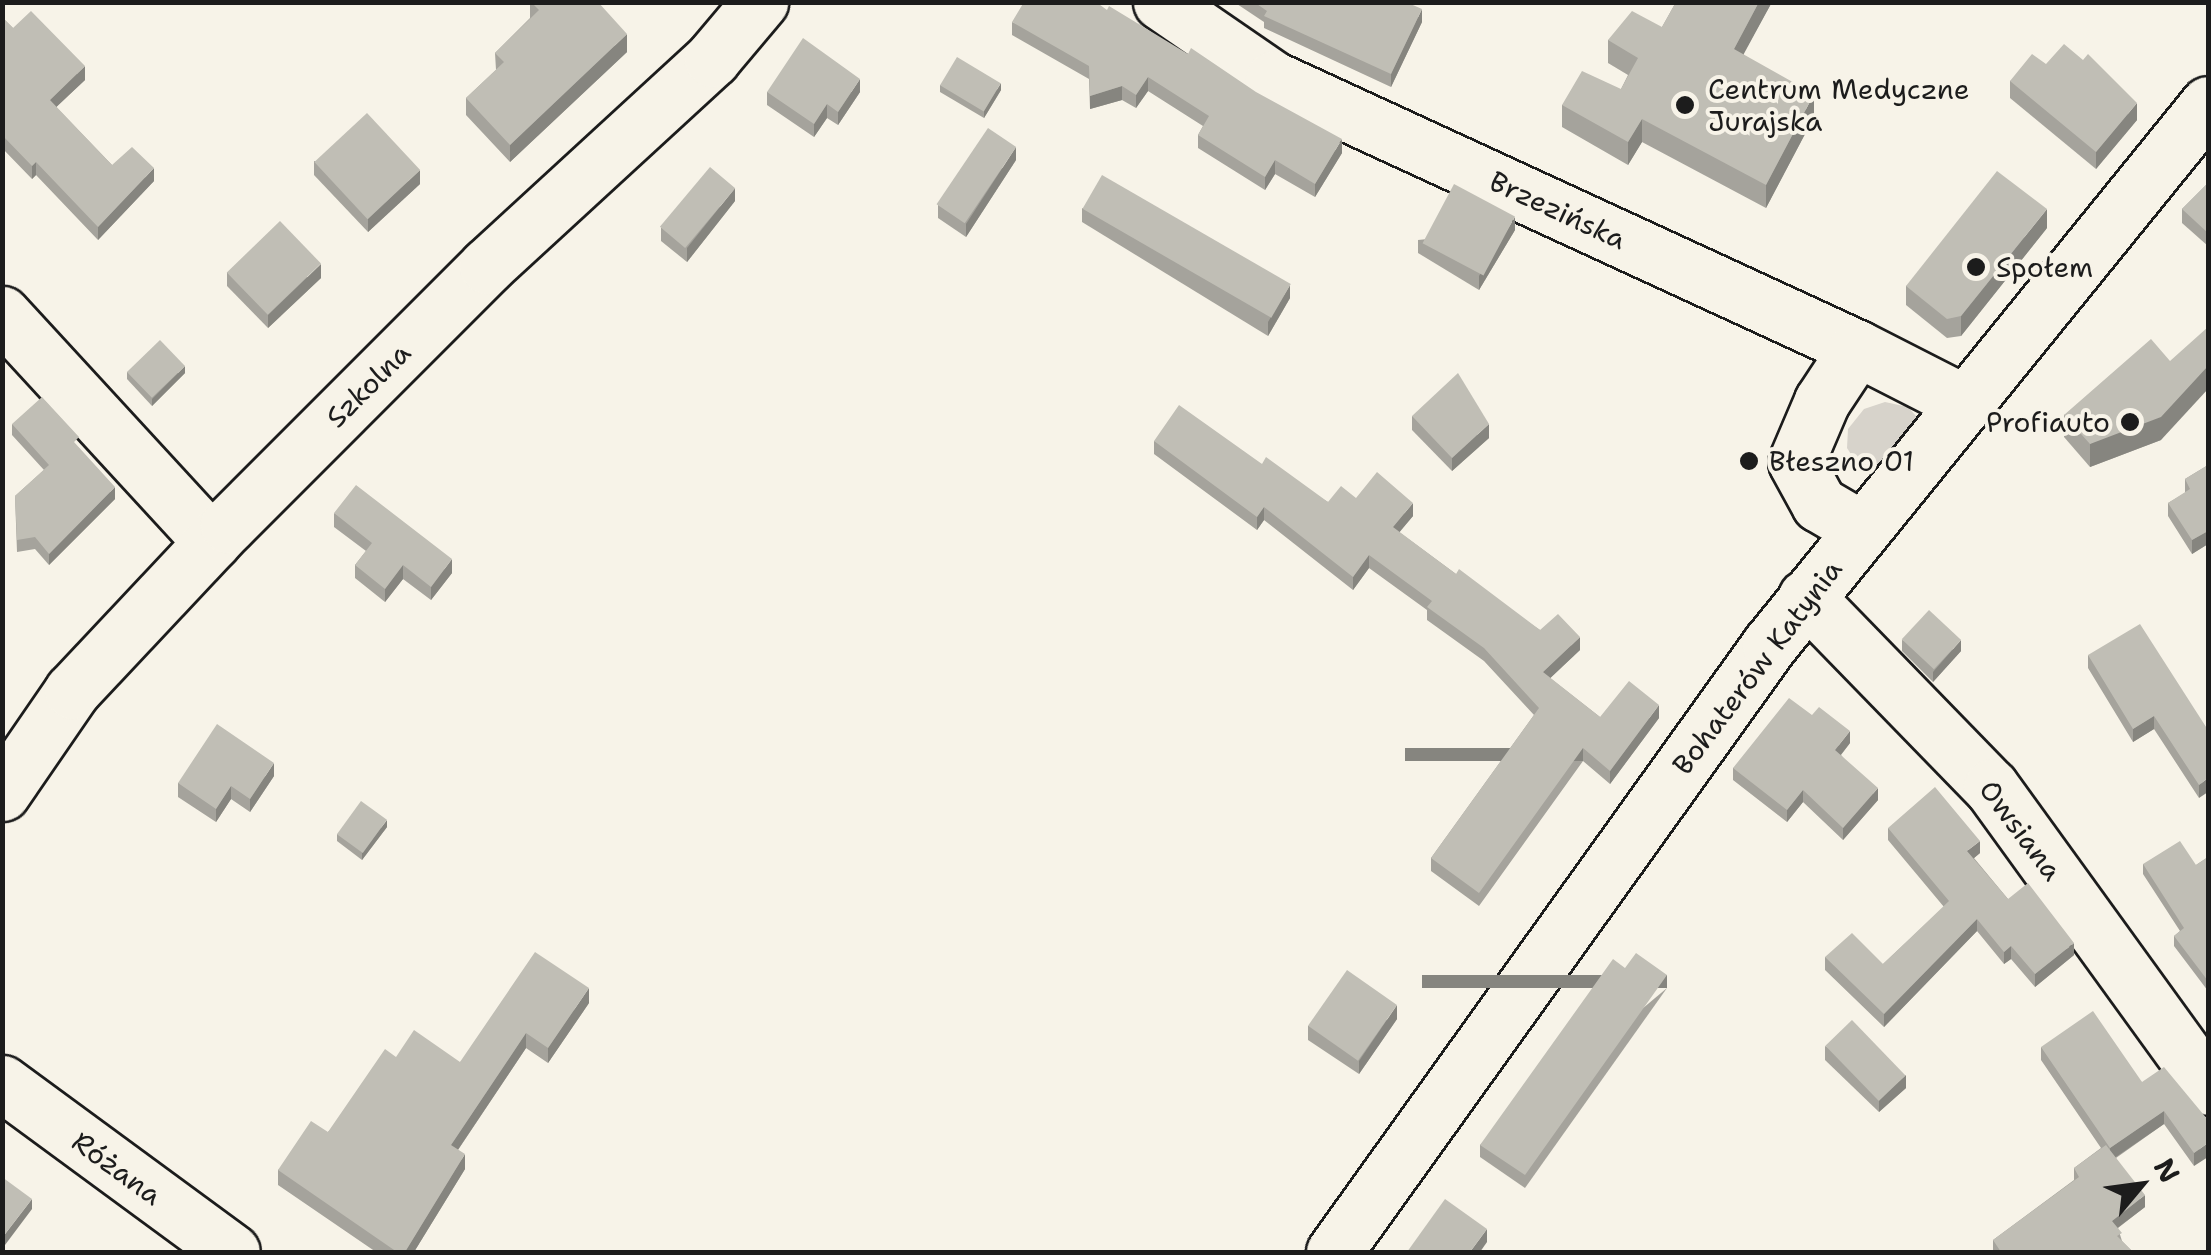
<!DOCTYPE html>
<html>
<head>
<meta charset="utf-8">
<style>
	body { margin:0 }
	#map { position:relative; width:2211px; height:1255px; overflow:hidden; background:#f7f3e8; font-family:"Shantell Sans",sans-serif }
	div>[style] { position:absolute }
	.green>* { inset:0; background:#d7d3cb }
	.roads { filter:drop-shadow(2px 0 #1c1c1c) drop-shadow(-2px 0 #1c1c1c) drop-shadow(0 2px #1c1c1c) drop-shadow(0 -2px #1c1c1c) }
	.minor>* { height:55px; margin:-27.5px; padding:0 27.5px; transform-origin:27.5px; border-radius:27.5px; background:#f7f3e8 }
	.wall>* { inset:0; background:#a5a39c }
	.shaded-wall>* { inset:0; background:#86857f; transform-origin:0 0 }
	.building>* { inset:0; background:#c0beb5; transform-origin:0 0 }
	.dots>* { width:28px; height:28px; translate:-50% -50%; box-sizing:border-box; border:5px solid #f7f3e8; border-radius:50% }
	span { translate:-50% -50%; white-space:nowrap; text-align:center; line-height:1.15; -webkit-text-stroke:8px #f7f3e8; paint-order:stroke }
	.poi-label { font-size:28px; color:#1c1c1c }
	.left { translate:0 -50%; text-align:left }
	.right { translate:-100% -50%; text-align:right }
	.street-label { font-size:28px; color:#1c1c1c }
	.frame { position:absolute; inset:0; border:5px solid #1c1c1c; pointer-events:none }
	.north { position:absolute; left:2091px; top:1135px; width:100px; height:100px; -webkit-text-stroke:8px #f7f3e8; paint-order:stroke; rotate:61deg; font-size:28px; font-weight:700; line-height:40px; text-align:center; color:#1c1c1c }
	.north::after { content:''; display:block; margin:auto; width:35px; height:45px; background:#1c1c1c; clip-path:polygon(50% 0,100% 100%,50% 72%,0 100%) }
</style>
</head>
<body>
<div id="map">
	<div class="green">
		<i style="clip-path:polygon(1885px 402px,1908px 407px,1916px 416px,1916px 427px,1885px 466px,1871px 469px,1856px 462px,1847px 448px,1848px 429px,1864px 409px)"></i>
	</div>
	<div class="roads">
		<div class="minor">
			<i style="left:1161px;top:2px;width:136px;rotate:34.5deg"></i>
			<i style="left:1273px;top:79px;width:643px;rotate:24.73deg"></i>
			<i style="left:1857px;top:348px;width:121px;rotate:27deg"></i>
			<i style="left:2px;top:314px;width:310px;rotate:47.4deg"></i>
			<i style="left:1857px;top:348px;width:64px;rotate:123.4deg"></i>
			<i style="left:1822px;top:401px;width:66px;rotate:113.1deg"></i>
			<i style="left:1796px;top:462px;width:48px;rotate:61.3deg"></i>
			<i style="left:1819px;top:504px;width:50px;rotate:30.2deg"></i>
			<i style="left:1806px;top:597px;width:265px;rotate:45.8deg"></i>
			<i style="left:1991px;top:787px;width:370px;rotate:54.1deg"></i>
			<i style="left:2px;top:793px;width:124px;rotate:-55.5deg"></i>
			<i style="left:72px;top:691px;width:228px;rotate:-46.8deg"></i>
			<i style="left:228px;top:525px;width:366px;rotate:-45deg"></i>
			<i style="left:487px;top:266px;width:306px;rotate:-42.6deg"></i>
			<i style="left:712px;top:59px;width:75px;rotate:-49.9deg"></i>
			<i style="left:2px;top:1083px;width:285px;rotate:36.3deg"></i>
			<i style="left:1334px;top:1252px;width:748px;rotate:-54.36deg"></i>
			<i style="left:1770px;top:644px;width:695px;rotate:-50.95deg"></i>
		</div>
	</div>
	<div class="wall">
		<i style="clip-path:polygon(530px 2px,627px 52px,510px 162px,466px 115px,466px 98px,496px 70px,495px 53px,530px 18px)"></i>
		<i style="clip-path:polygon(1234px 2px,1406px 2px,1422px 22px,1391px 87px,1264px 28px,1264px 22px)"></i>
		<i style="clip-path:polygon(1676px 2px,1772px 2px,1743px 54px,1814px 117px,1766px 208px,1642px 142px,1628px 165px,1562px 127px,1562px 105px,1621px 89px,1628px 75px,1608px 63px,1608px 40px,1662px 27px)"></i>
		<i style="clip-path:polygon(2px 17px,13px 28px,85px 80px,56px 107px,112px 165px,154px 181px,98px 240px,36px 175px,32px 179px,2px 148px)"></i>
		<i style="clip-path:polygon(1012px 22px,1342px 153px,1315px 197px,1275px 174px,1265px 190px,1198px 148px,1198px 135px,1203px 126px,1148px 91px,1136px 108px,1122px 100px,1090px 109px,1089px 79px,1012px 35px)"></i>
		<i style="clip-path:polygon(2046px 64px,2137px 120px,2096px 169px,2010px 98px,2010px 81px)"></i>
		<i style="clip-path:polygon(940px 85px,1001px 90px,984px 118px,940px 92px)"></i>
		<i style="clip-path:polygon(767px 92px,860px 92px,838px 125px,827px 118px,814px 137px,767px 105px)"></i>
		<i style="clip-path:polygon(1016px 160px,966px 237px,938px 218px,938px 205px)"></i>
		<i style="clip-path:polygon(314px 161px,420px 184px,368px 232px,314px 175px)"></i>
		<i style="clip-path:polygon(2208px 183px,2208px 246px,2182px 223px,2182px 209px)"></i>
		<i style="clip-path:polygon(735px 201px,687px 262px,661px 241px,661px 228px)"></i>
		<i style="clip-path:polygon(1082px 208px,1290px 298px,1268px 336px,1082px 222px)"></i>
		<i style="clip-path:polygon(2047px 228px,1961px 336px,1947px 338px,1906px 305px,1906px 286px)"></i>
		<i style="clip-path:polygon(1515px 230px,1479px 290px,1418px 253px,1418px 240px)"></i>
		<i style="clip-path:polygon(227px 272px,321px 278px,268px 328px,227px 286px)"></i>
		<i style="clip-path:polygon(2170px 361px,2161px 440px,2090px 467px,2064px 437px,2064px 415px)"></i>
		<i style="clip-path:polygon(127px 372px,185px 373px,152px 406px,127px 379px)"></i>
		<i style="clip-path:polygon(1412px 416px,1489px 438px,1452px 471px,1412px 430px)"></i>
		<i style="clip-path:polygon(12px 424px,79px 448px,115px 499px,49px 565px,35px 549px,17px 552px,15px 496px,44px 470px,12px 435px)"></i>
		<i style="clip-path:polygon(1154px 441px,1262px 464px,1328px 502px,1356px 498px,1413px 516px,1399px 532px,1456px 574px,1540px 630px,1580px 650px,1550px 678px,1600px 717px,1659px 718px,1610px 784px,1583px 761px,1479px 906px,1431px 871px,1431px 858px,1534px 715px,1484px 661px,1427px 620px,1427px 610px,1369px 568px,1353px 590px,1264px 520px,1257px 530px,1154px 454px)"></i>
		<i style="clip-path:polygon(2208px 465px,2208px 544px,2192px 554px,2168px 516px,2168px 503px,2185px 493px,2185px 479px)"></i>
		<i style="clip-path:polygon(334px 513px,452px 573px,431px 600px,403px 579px,385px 602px,355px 578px,355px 565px,366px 551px,334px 527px)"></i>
		<i style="clip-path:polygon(1902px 640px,1961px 651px,1933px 682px,1902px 651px)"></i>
		<i style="clip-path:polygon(2088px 655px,2208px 730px,2199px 798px,2154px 729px,2133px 742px,2088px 668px)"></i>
		<i style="clip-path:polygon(1850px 743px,1841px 755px,1878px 800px,1843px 840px,1803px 802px,1787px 822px,1733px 780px,1733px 768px)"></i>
		<i style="clip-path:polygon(274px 776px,250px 812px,231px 799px,216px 822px,178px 797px,178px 783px)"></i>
		<i style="clip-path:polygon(387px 827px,362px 860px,337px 841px,337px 834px)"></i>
		<i style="clip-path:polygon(1888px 828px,1980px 853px,1974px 858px,2008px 899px,2074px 955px,2035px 987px,2011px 959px,2004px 964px,1977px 931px,1884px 1027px,1825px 970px,1825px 957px,1883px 964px,1944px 907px,1888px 840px)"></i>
		<i style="clip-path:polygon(2208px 857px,2208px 991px,2174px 946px,2174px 936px,2180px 931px,2143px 874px,2143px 864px,2196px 865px)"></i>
		<i style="clip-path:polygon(1667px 988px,1525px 1188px,1480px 1157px,1480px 1145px)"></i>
		<i style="clip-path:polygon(589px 1003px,548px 1063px,526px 1048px,458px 1150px,465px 1169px,414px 1252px,376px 1252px,278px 1185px,278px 1170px,328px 1132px,396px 1057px,460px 1062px)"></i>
		<i style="clip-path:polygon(1397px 1019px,1359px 1074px,1308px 1040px,1308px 1026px)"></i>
		<i style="clip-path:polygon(1825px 1046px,1906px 1088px,1879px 1112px,1825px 1060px)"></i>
		<i style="clip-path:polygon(2041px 1047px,2142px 1082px,2208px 1120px,2194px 1166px,2164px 1124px,2116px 1158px,2145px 1207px,2118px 1228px,2122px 1241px,2133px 1252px,1993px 1251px,1993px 1240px,2074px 1180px,2074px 1168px,2101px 1148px,2041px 1060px)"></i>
	</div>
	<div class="shaded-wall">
		<i style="clip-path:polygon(1759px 2px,1772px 2px,1734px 72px,1734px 49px)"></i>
		<i style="clip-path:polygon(1422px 9px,1422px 22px,1391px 87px,1391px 74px)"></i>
		<i style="clip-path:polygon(627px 34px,627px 52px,510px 162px,510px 145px)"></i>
		<i style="clip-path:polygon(85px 66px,85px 80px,50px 113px,50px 100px)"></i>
		<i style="clip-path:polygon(1148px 77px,1148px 91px,1136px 108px,1136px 95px)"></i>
		<i style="clip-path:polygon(860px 79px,860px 92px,838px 125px,838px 112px)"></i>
		<i style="clip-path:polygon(1001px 83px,1001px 90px,984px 118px,984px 111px)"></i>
		<i style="clip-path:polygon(1122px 86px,1122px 100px,1090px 109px,1090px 96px)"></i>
		<i style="clip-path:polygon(1814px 94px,1814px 117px,1766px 208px,1766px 185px)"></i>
		<i style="clip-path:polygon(2137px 103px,2137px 120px,2096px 169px,2096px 152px)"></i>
		<i style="clip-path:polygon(827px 104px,827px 118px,814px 137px,814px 124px)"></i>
		<i style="clip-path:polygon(1642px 119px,1642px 142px,1628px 165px,1628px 142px)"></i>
		<i style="clip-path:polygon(1342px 139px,1342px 153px,1315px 197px,1315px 184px)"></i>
		<i style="clip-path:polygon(1016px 147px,1016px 160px,966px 237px,966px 224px)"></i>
		<i style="clip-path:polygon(1275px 160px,1275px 174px,1265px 190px,1265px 177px)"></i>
		<i style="clip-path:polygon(36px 162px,36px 175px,32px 179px,32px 166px)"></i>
		<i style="clip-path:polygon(154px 168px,154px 181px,98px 240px,98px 227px)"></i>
		<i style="clip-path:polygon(420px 170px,420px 184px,368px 232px,368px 219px)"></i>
		<i style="clip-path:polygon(735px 188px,735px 201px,687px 262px,687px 248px)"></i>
		<i style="clip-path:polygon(2047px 209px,2047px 228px,1961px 336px,1961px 316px)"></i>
		<i style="clip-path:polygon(1515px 217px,1515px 230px,1479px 290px,1479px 276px)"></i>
		<i style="clip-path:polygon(321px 264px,321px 278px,268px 328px,268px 315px)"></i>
		<i style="clip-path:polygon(1290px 285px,1290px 298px,1268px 336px,1268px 322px)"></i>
		<i style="clip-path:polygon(185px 366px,185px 373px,152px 406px,152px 399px)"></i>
		<i style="clip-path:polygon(2208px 366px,2208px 389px,2161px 440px,2090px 467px,2090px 444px)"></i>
		<i style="clip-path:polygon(1489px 424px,1489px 438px,1452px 471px,1452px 458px)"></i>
		<i style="clip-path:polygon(115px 487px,115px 499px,49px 565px,49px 554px)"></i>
		<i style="clip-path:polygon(1413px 503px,1413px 516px,1393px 540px,1393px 527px)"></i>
		<i style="clip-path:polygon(1264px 507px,1264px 520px,1257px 530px,1257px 517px)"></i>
		<i style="clip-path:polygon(2208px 531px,2208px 544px,2192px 554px,2192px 540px)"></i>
		<i style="clip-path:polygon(1369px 555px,1369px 568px,1353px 590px,1353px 577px)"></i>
		<i style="clip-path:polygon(452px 559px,452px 573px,431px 600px,431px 587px)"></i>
		<i style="clip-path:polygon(403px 565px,403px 579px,385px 602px,385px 589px)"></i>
		<i style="clip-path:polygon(1580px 637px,1580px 650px,1543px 685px,1543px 672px)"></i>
		<i style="clip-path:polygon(1961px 640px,1961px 651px,1933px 682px,1933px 672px)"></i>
		<i style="clip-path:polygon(1659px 705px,1659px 718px,1610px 784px,1610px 771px)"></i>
		<i style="clip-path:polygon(2154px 716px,2154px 729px,2133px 742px,2133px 729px)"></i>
		<i style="clip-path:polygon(1850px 731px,1850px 743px,1835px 762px,1835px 750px)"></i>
		<i style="left:1583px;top:748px;width:13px;height:178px;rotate:90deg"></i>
		<i style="clip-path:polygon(274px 763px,274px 776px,250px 812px,250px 799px)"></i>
		<i style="clip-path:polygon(2208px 778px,2208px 792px,2199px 798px,2199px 785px)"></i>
		<i style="clip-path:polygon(231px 786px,231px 799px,216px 822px,216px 809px)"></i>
		<i style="clip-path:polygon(1878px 788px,1878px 800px,1843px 840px,1843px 828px)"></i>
		<i style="clip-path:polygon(1803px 790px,1803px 802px,1787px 822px,1787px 810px)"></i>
		<i style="clip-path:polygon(387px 820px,387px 827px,362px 860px,362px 853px)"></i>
		<i style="clip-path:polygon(1980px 841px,1980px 853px,1967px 864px,1967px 851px)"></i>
		<i style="clip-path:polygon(1977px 919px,1977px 931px,1884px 1027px,1884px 1014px)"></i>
		<i style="clip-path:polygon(2074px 943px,2074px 955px,2035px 987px,2035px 974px)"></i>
		<i style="clip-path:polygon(2011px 946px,2011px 959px,2004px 964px,2004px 952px)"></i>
		<i style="left:1667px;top:975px;width:13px;height:245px;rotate:90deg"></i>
		<i style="clip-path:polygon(589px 988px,589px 1003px,548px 1063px,548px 1048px)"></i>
		<i style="clip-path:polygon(1397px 1005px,1397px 1019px,1359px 1074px,1359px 1061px)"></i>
		<i style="clip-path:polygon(526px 1033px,526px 1048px,451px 1160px,451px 1145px)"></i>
		<i style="clip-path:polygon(1906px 1075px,1906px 1088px,1879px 1112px,1879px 1099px)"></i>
		<i style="clip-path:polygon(2164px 1111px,2164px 1124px,2110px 1161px,2110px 1148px)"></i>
		<i style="clip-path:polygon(2208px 1143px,2208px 1157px,2194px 1166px,2194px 1153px)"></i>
		<i style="clip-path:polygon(465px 1154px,465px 1169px,414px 1252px,405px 1252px)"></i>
		<i style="clip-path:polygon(2145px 1195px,2145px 1207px,2112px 1232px,2112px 1221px)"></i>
		<i style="clip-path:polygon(32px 1199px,32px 1209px,2px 1249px,2px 1238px)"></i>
		<i style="clip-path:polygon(1487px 1229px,1487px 1242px,1480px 1252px,1470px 1252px)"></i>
	</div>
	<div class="building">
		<i style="clip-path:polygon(531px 2px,598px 2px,627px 34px,510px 145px,466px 98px,504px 62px,495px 53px,539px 10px)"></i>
		<i style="clip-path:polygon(1024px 2px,1096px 2px,1107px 10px,1109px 6px,1188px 54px,1191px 48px,1256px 92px,1342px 139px,1315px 184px,1275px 160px,1265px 177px,1198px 135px,1209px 116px,1148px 77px,1136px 95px,1122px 86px,1090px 96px,1089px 66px,1012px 22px)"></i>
		<i style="clip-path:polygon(1254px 2px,1406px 2px,1422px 9px,1391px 74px,1264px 16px,1267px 11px)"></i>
		<i style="clip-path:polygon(1676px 2px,1759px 2px,1734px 49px,1814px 94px,1766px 185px,1642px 119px,1628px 142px,1562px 105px,1582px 71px,1621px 89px,1638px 58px,1608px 40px,1632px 11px,1662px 27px)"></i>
		<i style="clip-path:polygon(31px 11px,85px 66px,50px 100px,112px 165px,132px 147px,154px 168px,98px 227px,36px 162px,32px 166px,2px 135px,2px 17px,13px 28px)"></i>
		<i style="clip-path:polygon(803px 38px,860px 79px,838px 112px,827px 104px,814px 124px,767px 92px)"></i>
		<i style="clip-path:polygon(2064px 44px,2083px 60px,2088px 54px,2137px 103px,2096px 152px,2010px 81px,2032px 54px,2046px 64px)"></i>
		<i style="left:957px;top:57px;width:51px;height:33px;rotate:31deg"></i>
		<i style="left:367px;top:113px;width:78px;height:72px;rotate:47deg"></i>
		<i style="left:988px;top:128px;width:34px;height:92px;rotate:34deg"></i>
		<i style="left:710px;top:167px;width:33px;height:78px;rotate:40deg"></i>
		<i style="clip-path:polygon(1997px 171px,2047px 209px,1961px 316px,1947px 319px,1906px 286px)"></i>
		<i style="left:1102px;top:175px;width:218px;height:39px;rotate:30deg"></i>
		<i style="clip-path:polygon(2208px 183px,2208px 233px,2182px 209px)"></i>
		<i style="left:1454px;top:184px;width:69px;height:67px;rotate:28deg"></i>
		<i style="left:280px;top:221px;width:59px;height:74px;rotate:46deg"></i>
		<i style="clip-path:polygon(2208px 327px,2208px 366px,2161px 417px,2090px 444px,2064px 415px,2151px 339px,2170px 361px)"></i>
		<i style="left:160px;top:340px;width:36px;height:46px;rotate:46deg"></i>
		<i style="clip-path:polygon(1458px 373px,1489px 424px,1452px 458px,1412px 416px)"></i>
		<i style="clip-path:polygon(42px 397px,79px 437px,74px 442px,115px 487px,49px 554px,35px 537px,17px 540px,15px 496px,49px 465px,12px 424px)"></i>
		<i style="clip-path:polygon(1179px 405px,1262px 464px,1266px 457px,1328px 502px,1341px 486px,1356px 498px,1377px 472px,1413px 503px,1393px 527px,1456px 574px,1459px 569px,1540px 630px,1558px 614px,1580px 637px,1543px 672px,1600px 717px,1629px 681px,1659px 705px,1610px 771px,1583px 748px,1479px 893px,1431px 858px,1539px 708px,1484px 648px,1427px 607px,1432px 601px,1369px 555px,1353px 577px,1264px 507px,1257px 517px,1154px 441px)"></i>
		<i style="clip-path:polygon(2208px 465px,2208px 531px,2192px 540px,2168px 503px,2190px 489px,2185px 479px)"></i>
		<i style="clip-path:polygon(356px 485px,452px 559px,431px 587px,403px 565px,385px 589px,355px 565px,372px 543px,334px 513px)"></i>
		<i style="left:1929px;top:610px;width:44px;height:40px;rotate:43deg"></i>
		<i style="clip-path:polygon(2140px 624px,2208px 730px,2208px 778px,2199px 785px,2154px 716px,2133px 729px,2088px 655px)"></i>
		<i style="clip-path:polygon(1789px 698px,1812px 715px,1819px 707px,1850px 731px,1835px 750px,1878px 788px,1843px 828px,1803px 790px,1787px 810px,1733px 768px)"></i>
		<i style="clip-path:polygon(217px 724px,274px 763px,250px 799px,231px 786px,216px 809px,178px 783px)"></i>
		<i style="clip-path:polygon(1935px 787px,1980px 841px,1967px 851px,2008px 899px,2028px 883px,2074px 943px,2035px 974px,2011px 946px,2004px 952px,1977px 919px,1884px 1014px,1825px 957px,1852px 933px,1883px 964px,1949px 901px,1888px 828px)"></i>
		<i style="left:361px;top:801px;width:32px;height:41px;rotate:36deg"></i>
		<i style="clip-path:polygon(2180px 841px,2196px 865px,2208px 857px,2208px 981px,2174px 936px,2184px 928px,2143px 864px)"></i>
		<i style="clip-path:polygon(535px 952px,589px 988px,548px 1048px,526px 1033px,451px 1145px,465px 1154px,405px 1252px,397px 1252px,278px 1170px,311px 1121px,328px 1132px,385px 1049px,396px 1057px,414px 1030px,460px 1062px)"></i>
		<i style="clip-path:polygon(1636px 953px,1667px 975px,1525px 1175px,1480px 1145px,1613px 959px,1625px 968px)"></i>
		<i style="left:1347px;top:970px;width:61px;height:68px;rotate:35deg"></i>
		<i style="clip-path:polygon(2093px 1011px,2142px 1082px,2164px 1067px,2208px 1120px,2208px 1143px,2194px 1153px,2164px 1111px,2110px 1148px,2041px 1047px)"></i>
		<i style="left:1852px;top:1020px;width:77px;height:37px;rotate:46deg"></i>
		<i style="clip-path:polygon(2106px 1145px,2145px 1195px,2112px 1221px,2122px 1233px,2117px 1236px,2133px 1252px,2001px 1252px,1993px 1240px,2079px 1177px,2074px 1168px)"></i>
		<i style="clip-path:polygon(2px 1177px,32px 1199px,2px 1238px)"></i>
		<i style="clip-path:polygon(1445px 1199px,1487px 1229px,1470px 1252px,1407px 1252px)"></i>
	</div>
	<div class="dots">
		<i style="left:1685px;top:105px;background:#1c1c1c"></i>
		<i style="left:1976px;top:267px;background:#1c1c1c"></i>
		<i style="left:2130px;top:422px;background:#1c1c1c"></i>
		<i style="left:1749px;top:461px;background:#1c1c1c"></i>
	</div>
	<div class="poi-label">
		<span class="left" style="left:1708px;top:105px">Centrum Medyczne<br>Jurajska</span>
		<span class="left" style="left:1996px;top:267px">Społem</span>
		<span class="right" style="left:2110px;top:422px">Profiauto</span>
		<span class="left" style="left:1769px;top:461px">Błeszno 01</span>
	</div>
	<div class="street-label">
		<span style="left:1558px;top:210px;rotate:25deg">Brzezińska</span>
		<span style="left:368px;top:385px;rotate:-45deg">Szkolna</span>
		<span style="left:1757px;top:667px;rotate:-53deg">Bohaterów Katynia</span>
		<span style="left:2021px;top:830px;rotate:53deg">Owsiana</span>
		<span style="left:117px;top:1168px;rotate:36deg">Różana</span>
	</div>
	<div class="frame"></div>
	<div class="north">N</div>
</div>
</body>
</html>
